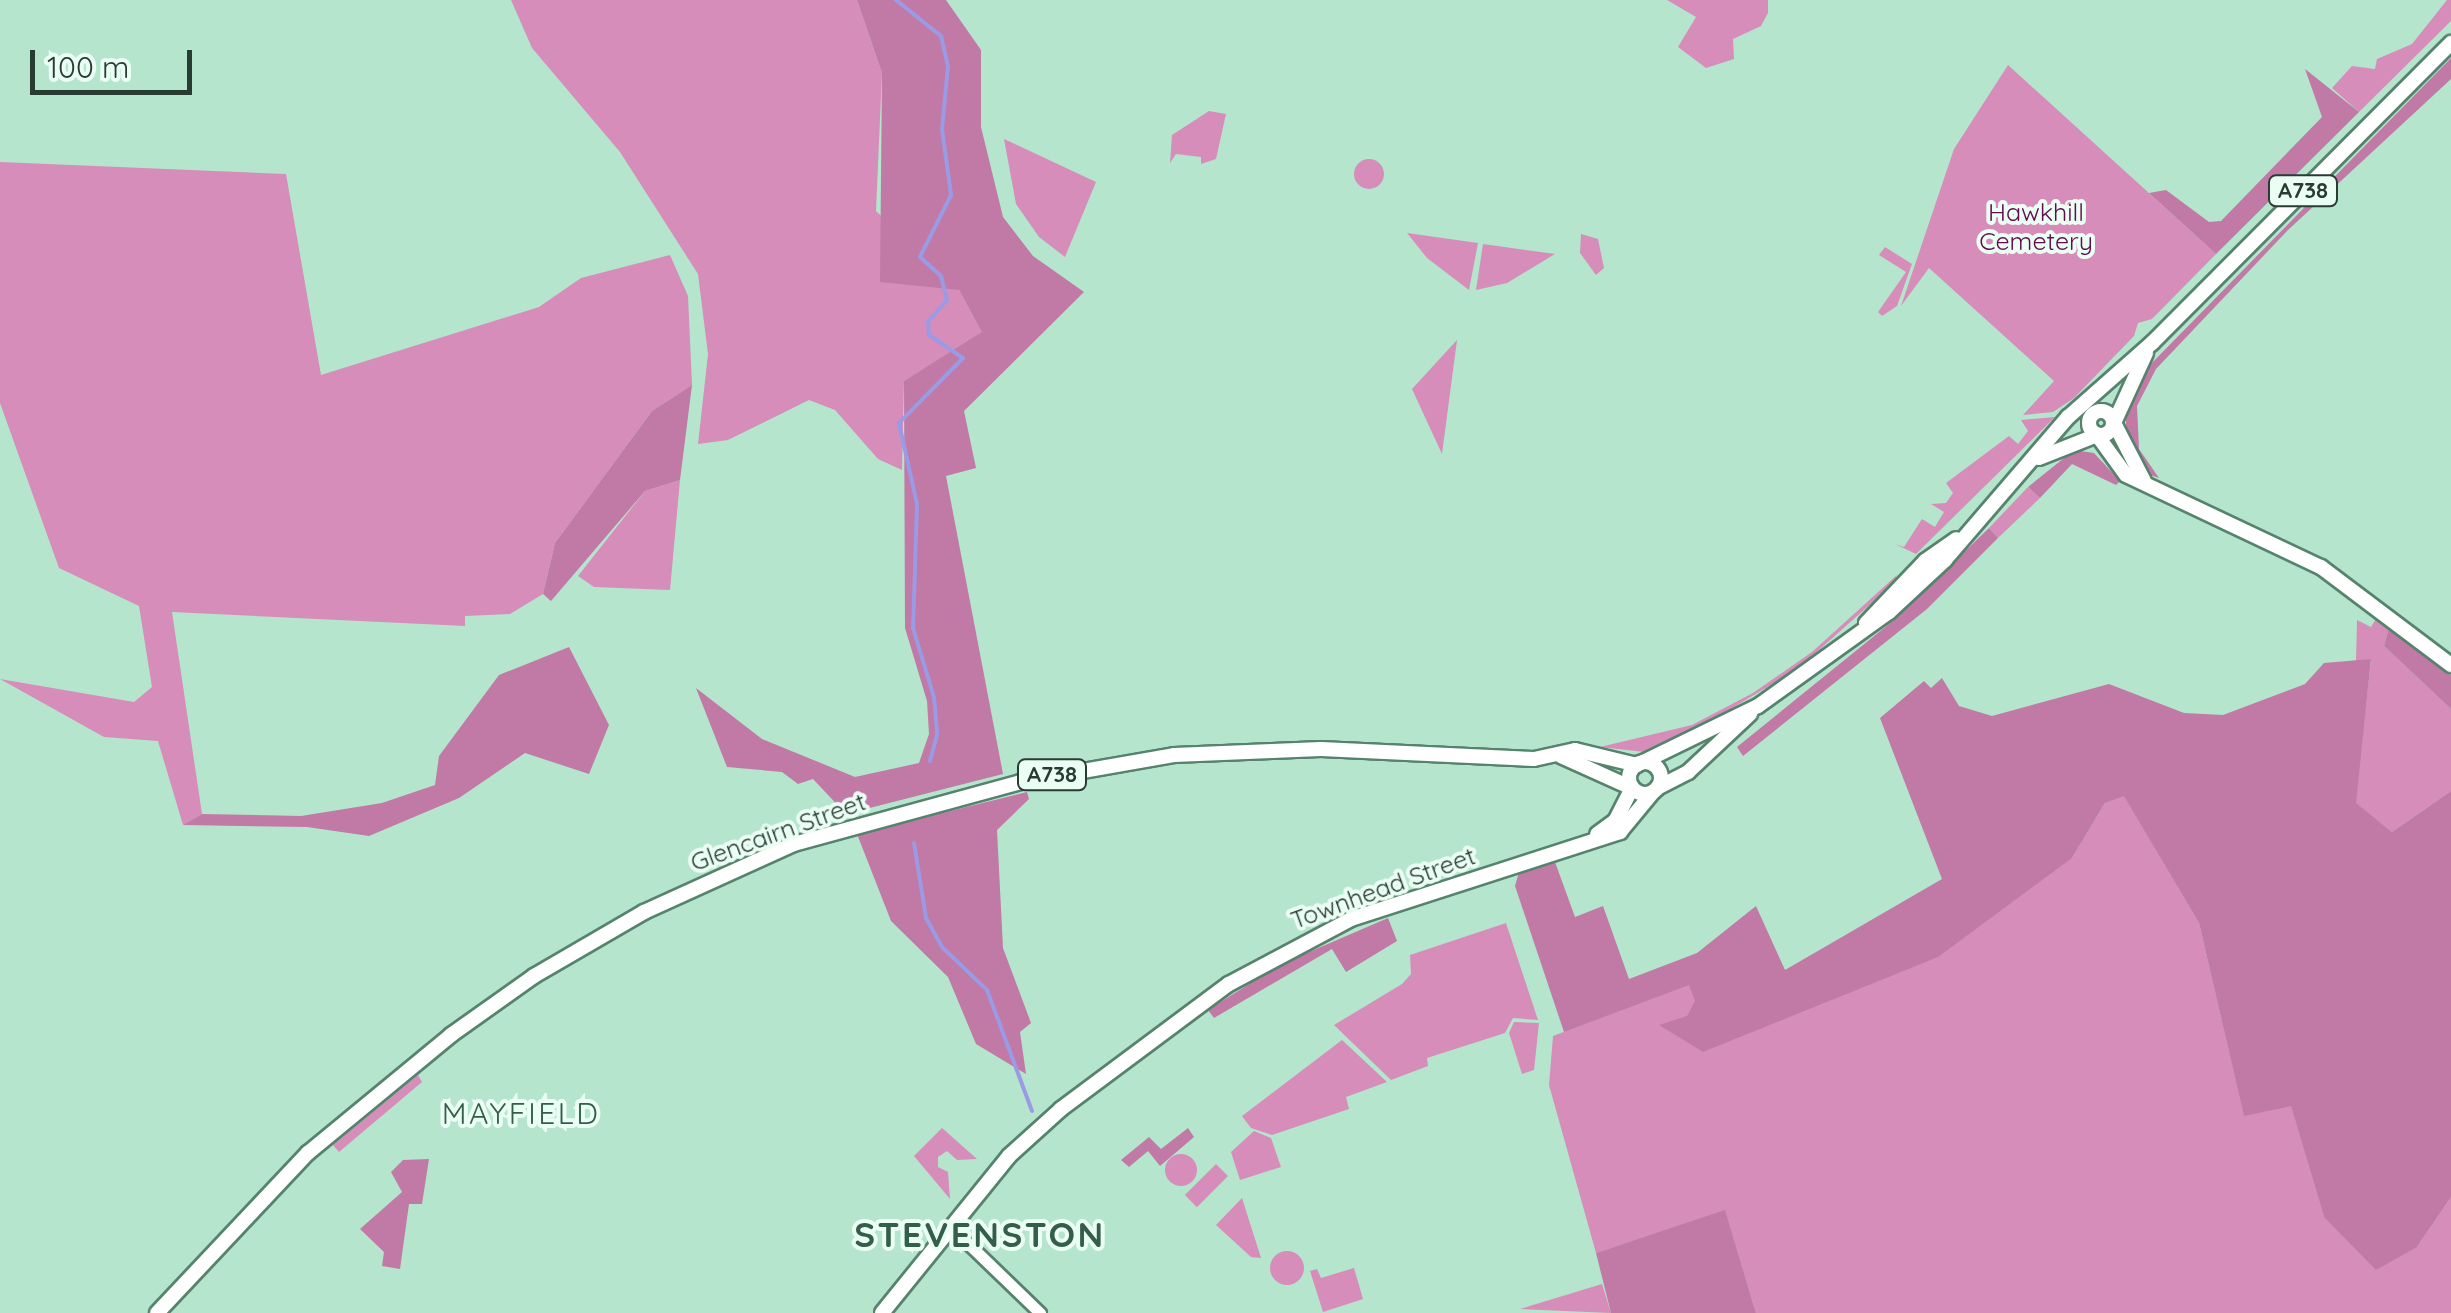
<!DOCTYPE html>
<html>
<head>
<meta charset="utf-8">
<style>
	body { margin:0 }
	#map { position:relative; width:2451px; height:1313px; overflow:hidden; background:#b5e5cd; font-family:Quicksand,sans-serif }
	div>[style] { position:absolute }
	.green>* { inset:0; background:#d68db9; transform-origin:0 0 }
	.round { border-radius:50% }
	.forest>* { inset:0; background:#c179a5 }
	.stream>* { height:4px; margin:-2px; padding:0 2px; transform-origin:2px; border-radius:2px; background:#9a9be4 }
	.roads { filter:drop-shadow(2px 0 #56836d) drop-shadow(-2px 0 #56836d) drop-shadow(0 2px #56836d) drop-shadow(0 -2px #56836d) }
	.minor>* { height:11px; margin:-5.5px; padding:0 5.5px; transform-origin:5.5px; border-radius:5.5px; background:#fff }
	.major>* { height:14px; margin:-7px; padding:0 7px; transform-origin:7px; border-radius:7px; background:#fff }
	.major>.ring { margin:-7px; padding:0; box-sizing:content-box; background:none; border:14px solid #fff; border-radius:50% }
	span { translate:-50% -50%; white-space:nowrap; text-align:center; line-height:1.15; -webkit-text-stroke:8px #ebfef4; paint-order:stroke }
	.shield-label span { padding:2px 8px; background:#ebfef4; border:2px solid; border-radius:8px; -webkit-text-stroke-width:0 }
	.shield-label { font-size:22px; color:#293c33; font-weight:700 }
	.park-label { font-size:25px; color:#640c4b }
	.street-label { font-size:25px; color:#293c33 }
	.quarter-label { font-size:30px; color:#325e4a; letter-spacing:2.5px }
	.district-label { font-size:35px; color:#325e4a; font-weight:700; letter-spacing:2.5px }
	.scale { position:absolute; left:30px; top:50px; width:162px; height:45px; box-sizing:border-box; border:5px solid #293c33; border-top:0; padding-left:12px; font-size:30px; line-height:35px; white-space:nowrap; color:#293c33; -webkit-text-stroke:8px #ebfef4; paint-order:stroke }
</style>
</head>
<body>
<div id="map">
	<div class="green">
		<i style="clip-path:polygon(511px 0,857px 0,882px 73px,876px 211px,959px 290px,983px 333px,904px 381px,902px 470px,878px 459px,835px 410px,809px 400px,728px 440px,698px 444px,708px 354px,698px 274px,620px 152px,532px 48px)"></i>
		<i style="clip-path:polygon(1667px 0,1768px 0,1768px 13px,1761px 26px,1733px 39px,1734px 59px,1706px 68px,1678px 47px,1696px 17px)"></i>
		<i style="clip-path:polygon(2447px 0,2451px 0,2451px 21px,2359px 112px,2332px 88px,2352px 66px,2375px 69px,2377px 59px,2412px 44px)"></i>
		<i style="clip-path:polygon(2008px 65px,2216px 254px,2152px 319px,2138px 323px,2134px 336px,2074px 398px,2053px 412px,2023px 415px,2054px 381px,1929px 268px,1901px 306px,1954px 149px)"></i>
		<i style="clip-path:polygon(1209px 111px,1226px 114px,1216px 159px,1201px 164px,1201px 157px,1176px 154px,1170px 163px,1172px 135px)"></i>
		<i style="clip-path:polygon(1004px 139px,1096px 182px,1065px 257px,1039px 237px,1016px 204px)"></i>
		<i class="round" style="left:1354px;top:159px;width:30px;height:30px"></i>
		<i style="clip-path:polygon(0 162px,286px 174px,321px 375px,539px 307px,581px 278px,670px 255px,688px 296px,692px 385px,652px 411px,555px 543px,543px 594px,510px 614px,465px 616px,465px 626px,172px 612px,202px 814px,183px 825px,158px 741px,104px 737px,0 679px,134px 702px,152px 687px,139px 606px,59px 568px,0 403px)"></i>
		<i style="clip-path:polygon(1407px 233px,1478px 243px,1469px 290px,1427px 258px)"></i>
		<i style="clip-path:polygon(1581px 234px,1598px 239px,1604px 268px,1596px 275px,1580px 253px)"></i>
		<i style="clip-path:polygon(1483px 244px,1555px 254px,1507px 283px,1476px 290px)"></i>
		<i style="clip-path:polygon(1885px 247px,1912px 264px,1897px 306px,1882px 316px,1878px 312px,1906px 272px,1879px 255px)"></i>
		<i style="clip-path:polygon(1457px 340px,1442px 454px,1412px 389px)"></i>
		<i style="clip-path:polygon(2055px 417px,1916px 554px,1895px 544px,1904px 547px,1922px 519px,1935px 527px,1944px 512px,1931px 504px,1946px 503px,1953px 493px,1946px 483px,2009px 436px,2018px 444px,2028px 431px,2021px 420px)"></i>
		<i style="clip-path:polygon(680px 480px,670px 590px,594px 587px,578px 576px,645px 491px)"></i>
		<i style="clip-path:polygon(2028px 487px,2040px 498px,1998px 538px,1989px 528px)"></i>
		<i style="clip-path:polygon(1897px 575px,1893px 584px,1810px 658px,1779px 680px,1684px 737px,1645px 752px,1600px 747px,1692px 725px,1753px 693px,1812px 652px)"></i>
		<i style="clip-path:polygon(2378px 615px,2390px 624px,2384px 646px,2451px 709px,2451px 791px,2392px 832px,2355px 803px,2371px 660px,2356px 661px,2357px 620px,2371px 627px)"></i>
		<i style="clip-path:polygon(2124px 795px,2199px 923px,2244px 1115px,2291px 1105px,2324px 1217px,2417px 1247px,2451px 1197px,2451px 1313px,1756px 1313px,1725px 1211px,1596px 1253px,1549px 1085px,1553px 1036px,1769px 954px,1793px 1013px,2072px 858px,2105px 803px)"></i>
		<i style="clip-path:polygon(1506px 923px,1538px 1020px,1513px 1018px,1505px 1033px,1427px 1058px,1428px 1066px,1391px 1080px,1334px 1025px,1402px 984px,1411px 974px,1410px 955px)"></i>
		<i style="clip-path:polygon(1514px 1022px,1539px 1023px,1534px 1070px,1522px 1074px,1509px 1033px)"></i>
		<i style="clip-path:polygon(1342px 1040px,1387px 1082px,1346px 1097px,1349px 1109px,1272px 1135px,1251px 1128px,1242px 1116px)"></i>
		<i style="clip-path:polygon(418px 1075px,422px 1082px,339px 1152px,333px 1145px)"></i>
		<i style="clip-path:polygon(942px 1128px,977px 1159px,957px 1160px,947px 1151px,938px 1157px,938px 1167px,948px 1172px,950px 1199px,914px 1156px)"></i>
		<i style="clip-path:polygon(1254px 1131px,1271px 1138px,1281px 1167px,1240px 1180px,1231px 1152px)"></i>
		<i class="round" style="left:1165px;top:1154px;width:32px;height:32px"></i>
		<i style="left:1216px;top:1164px;width:17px;height:44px;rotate:45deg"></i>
		<i style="clip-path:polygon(1242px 1198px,1261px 1258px,1251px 1257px,1216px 1225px)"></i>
		<i class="round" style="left:1270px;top:1251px;width:34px;height:34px"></i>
		<i style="clip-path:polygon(1354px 1268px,1363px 1299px,1323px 1312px,1310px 1271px,1317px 1269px,1321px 1278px)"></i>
		<i style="clip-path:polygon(1602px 1284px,1611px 1313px,1520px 1309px)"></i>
	</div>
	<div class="forest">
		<i style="clip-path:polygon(857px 0,946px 0,981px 50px,981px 127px,1003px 217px,1033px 256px,1084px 292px,964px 411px,976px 468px,946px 476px,1003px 774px,846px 814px,813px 779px,798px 784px,782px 772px,727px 767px,696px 688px,762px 739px,855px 777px,919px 763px,929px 734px,927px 701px,905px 628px,904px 381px,982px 332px,959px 290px,880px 282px,882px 73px)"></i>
		<i style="clip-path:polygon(2451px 58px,2451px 79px,2288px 230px,2156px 369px,2137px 406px,2139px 449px,2159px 478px,2145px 473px,2126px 432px,2126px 412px,2147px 368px)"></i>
		<i style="clip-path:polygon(2305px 69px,2359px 112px,2216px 254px,2149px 193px,2166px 190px,2209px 222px,2221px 221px,2322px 117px)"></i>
		<i style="clip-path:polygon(692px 385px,680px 480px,645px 491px,551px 601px,543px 594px,555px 543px,652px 411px)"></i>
		<i style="clip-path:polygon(2074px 450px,2094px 453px,2120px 481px,2116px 485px,2072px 464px,2040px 498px,2028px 487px)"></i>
		<i style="clip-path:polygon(1989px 528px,1998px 538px,1927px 609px,1743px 756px,1737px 747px,1894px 620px)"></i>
		<i style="clip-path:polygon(2390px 624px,2451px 675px,2451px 709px,2384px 646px)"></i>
		<i style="clip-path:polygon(569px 647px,609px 725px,589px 774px,525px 753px,459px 798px,369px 836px,307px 827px,183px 825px,202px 814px,301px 816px,382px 803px,435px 785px,439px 756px,499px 675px)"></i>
		<i style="clip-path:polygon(2371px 659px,2356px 803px,2392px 832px,2451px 791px,2451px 1197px,2417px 1247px,2376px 1270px,2324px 1217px,2291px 1106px,2244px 1116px,2199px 923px,2124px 796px,2105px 803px,2072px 858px,1938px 957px,1703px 1052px,1659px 1025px,1687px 1016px,1695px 1001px,1689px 985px,1564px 1032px,1515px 886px,1519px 872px,1555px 862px,1575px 917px,1603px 906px,1629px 979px,1697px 953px,1756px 906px,1785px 970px,1942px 879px,1880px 718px,1924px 681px,1931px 688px,1942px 678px,1959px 706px,1992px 716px,2109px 684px,2184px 713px,2223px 715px,2305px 684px,2324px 663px)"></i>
		<i style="clip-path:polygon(1027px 792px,1029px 799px,997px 830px,1003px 948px,1031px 1023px,1020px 1032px,1026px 1074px,976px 1044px,948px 977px,891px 921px,857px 834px)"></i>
		<i style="clip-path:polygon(1388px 918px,1397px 941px,1346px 972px,1332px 949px,1214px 1018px,1208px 1010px,1279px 965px)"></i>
		<i style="clip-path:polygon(1188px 1128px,1194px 1137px,1160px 1166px,1148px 1151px,1129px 1167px,1121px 1160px,1149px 1137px,1161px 1149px)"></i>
		<i style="clip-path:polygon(429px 1159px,422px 1204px,409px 1204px,400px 1269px,382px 1266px,384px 1252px,360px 1229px,402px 1192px,391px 1172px,403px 1160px)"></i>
		<i style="clip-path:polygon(1725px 1210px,1756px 1313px,1611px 1313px,1596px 1253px)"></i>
	</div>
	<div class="stream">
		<i style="left:896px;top:0;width:58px;rotate:38.7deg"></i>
		<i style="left:941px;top:36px;width:31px;rotate:77deg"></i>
		<i style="left:948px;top:66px;width:63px;rotate:95.4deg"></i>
		<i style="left:942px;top:129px;width:67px;rotate:82.2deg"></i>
		<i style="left:951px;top:195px;width:69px;rotate:116.6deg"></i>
		<i style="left:920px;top:257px;width:28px;rotate:42deg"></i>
		<i style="left:941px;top:276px;width:25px;rotate:76deg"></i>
		<i style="left:947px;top:300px;width:29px;rotate:131deg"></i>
		<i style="left:928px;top:322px;width:13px;rotate:86deg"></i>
		<i style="left:929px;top:335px;width:41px;rotate:34.1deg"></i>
		<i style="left:963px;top:358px;width:91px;rotate:134.6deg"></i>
		<i style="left:899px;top:423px;width:83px;rotate:77.5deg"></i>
		<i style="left:917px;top:504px;width:124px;rotate:91.8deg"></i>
		<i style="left:913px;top:628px;width:72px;rotate:73.1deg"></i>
		<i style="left:934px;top:697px;width:38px;rotate:85deg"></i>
		<i style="left:937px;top:735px;width:27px;rotate:105deg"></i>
		<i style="left:914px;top:843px;width:76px;rotate:80.9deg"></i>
		<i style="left:926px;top:918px;width:33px;rotate:61deg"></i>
		<i style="left:942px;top:947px;width:62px;rotate:43.7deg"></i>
		<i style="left:987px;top:990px;width:129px;rotate:69.6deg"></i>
	</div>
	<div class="roads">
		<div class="minor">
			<i style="left:951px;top:1227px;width:124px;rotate:44deg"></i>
		</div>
		<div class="major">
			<i class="ring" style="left:2089px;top:411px;width:10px;height:10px"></i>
			<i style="left:2039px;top:458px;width:62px;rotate:-21.6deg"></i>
			<i style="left:2097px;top:435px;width:49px;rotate:54.1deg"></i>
			<i style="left:2126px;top:475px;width:216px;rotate:25.3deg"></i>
			<i style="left:2321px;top:567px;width:163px;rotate:37deg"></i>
			<i style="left:2144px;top:481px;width:65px;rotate:-117.3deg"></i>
			<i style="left:2114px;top:423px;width:77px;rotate:-65.4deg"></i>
			<i style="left:1866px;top:623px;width:86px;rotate:-46.4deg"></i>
			<i style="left:1925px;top:561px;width:38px;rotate:-35deg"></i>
			<i style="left:1561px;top:756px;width:78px;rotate:24.3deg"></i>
			<i style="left:1632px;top:788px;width:37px;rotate:117deg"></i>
			<i style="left:1615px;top:821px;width:22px;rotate:144deg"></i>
			<i class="ring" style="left:1629px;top:762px;width:18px;height:18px"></i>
			<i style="left:1641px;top:763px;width:130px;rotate:-26deg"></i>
			<i style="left:1758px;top:706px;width:161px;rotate:-35.7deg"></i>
			<i style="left:1889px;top:612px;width:76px;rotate:-42.9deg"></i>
			<i style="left:1945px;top:560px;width:189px;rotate:-49.3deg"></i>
			<i style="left:2068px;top:417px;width:112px;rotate:-41.4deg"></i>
			<i style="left:2152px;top:343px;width:424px;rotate:-45.1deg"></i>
			<i style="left:1657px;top:788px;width:35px;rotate:-27deg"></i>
			<i style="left:1688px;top:772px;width:85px;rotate:-43.1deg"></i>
			<i style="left:157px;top:1313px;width:220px;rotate:-46.7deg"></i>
			<i style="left:308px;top:1153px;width:185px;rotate:-39.5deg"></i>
			<i style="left:451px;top:1035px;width:102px;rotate:-35.4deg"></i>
			<i style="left:534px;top:976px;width:127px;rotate:-30.2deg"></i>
			<i style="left:644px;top:912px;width:165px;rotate:-24.4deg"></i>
			<i style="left:794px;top:844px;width:234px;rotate:-15.3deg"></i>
			<i style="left:1020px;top:782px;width:156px;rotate:-9.9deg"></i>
			<i style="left:1174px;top:755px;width:147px;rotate:-2.3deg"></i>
			<i style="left:1321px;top:749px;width:213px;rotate:2.7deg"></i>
			<i style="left:1534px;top:759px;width:42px;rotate:-12.4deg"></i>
			<i style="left:1575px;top:750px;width:64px;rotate:13.6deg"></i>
			<i style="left:882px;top:1313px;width:202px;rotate:-51deg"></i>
			<i style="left:1009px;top:1156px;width:70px;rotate:-42.1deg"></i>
			<i style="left:1061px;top:1109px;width:209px;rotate:-36.7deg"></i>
			<i style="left:1229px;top:984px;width:138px;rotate:-28deg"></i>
			<i style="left:1351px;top:919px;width:283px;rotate:-17.9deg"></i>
			<i style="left:1620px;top:832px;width:52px;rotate:-50.5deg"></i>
		</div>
	</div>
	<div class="shield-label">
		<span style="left:2303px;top:191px">A738</span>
		<span style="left:1052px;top:775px">A738</span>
	</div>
	<div class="park-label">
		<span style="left:2036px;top:227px">Hawkhill<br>Cemetery</span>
	</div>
	<div class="street-label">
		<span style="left:778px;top:832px;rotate:-20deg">Glencairn Street</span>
		<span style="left:1383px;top:888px;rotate:-20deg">Townhead Street</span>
	</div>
	<div class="quarter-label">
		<span style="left:521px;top:1113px">MAYFIELD</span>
	</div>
	<div class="district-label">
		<span style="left:980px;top:1234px">STEVENSTON</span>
	</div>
	<div class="scale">100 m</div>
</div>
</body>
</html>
